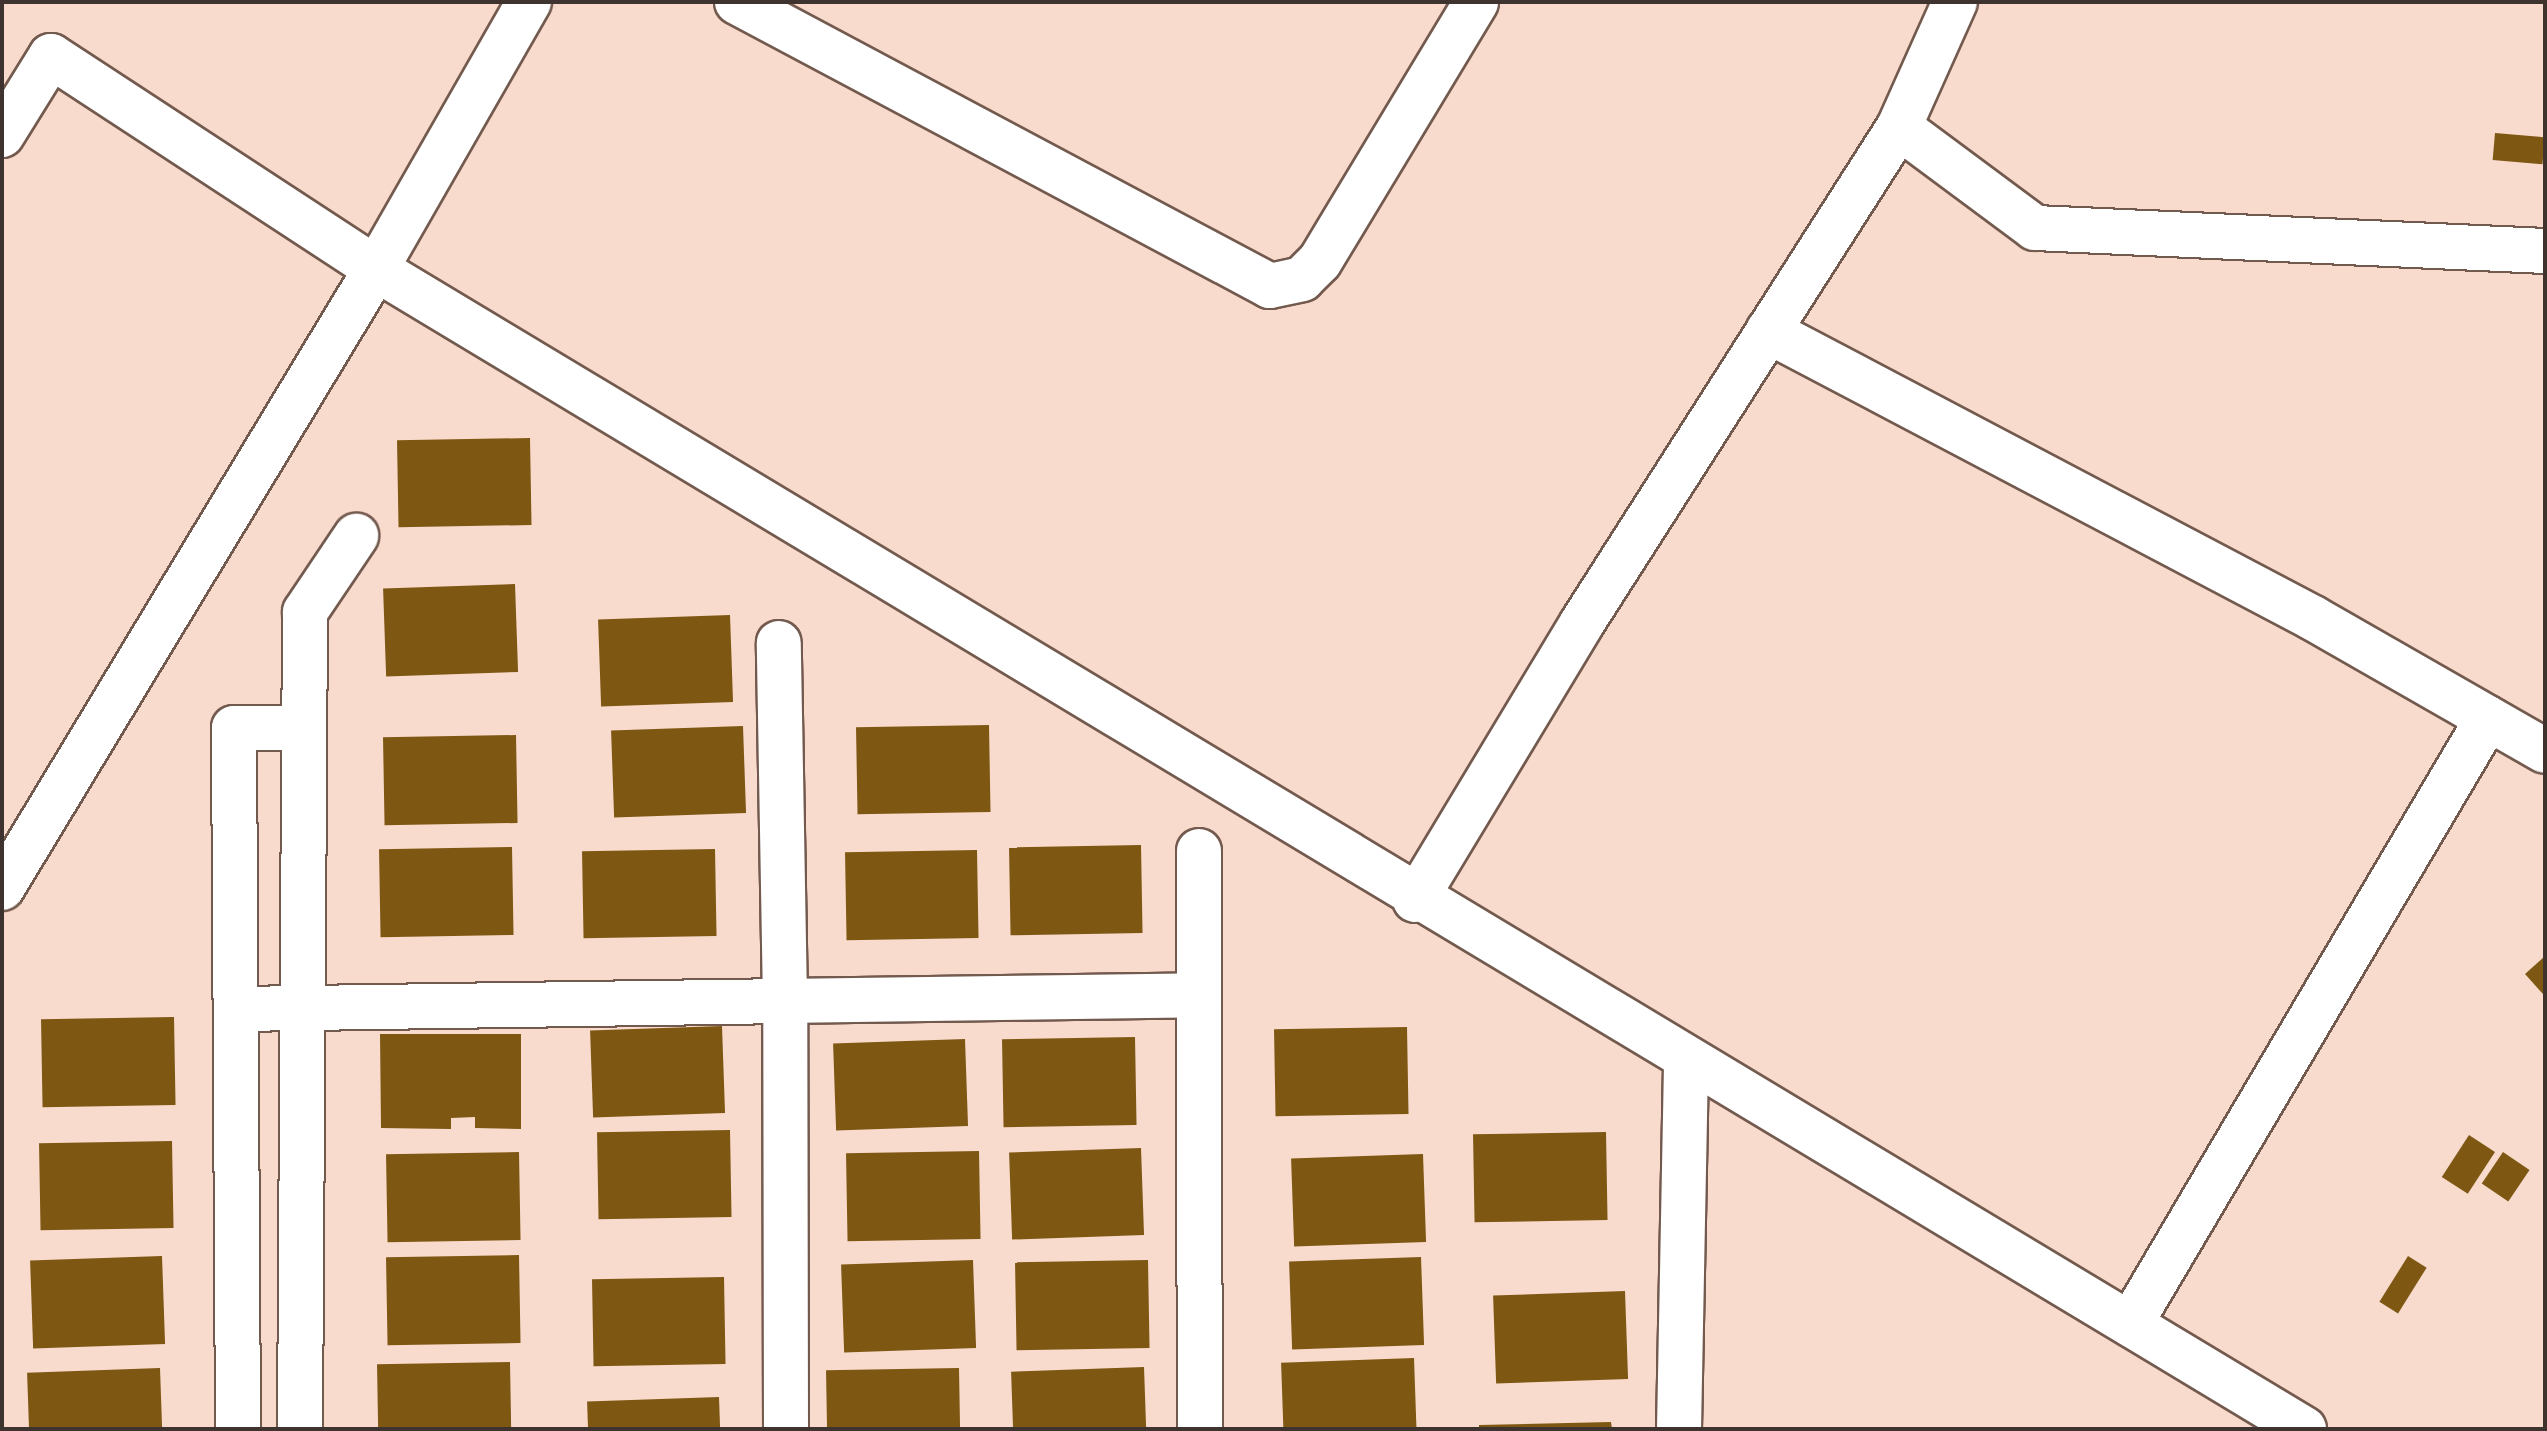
<!DOCTYPE html>
<html>
<head>
<meta charset="utf-8">
<style>
	body { margin:0 }
	#map { position:relative; width:2547px; height:1431px; overflow:hidden; background:#f9dbcd; font-family:Jost,sans-serif }
	div>[style] { position:absolute }
	.building>* { inset:0; background:#7e5713; transform-origin:0 0 }
	.roads { filter:drop-shadow(2px 0 #735a4e) drop-shadow(-2px 0 #735a4e) drop-shadow(0 2px #735a4e) drop-shadow(0 -2px #735a4e) }
	.minor>* { height:44px; margin:-22px; padding:0 22px; transform-origin:22px; border-radius:22px; background:#fff }
	span { translate:-50% -50%; white-space:nowrap; text-align:center; line-height:1.15; -webkit-text-stroke:8px #fff; paint-order:stroke }
	.frame { position:absolute; inset:0; border:4px solid #3e332e; pointer-events:none }
</style>
</head>
<body>
<div id="map">
	<div class="building">
		<i style="left:2495px;top:133px;width:50px;height:27px;rotate:5deg"></i>
		<i style="left:530px;top:438px;width:87px;height:133px;rotate:89deg"></i>
		<i style="left:515px;top:584px;width:88px;height:132px;rotate:88deg"></i>
		<i style="left:730px;top:615px;width:87px;height:132px;rotate:88deg"></i>
		<i style="left:989px;top:725px;width:87px;height:133px;rotate:89deg"></i>
		<i style="left:743px;top:726px;width:87px;height:132px;rotate:88deg"></i>
		<i style="left:516px;top:735px;width:88px;height:133px;rotate:89deg"></i>
		<i style="left:1141px;top:845px;width:88px;height:132px;rotate:89deg"></i>
		<i style="left:512px;top:847px;width:88px;height:133px;rotate:89deg"></i>
		<i style="left:715px;top:849px;width:87px;height:133px;rotate:89deg"></i>
		<i style="left:977px;top:850px;width:88px;height:132px;rotate:89deg"></i>
		<i style="clip-path:polygon(2545px 956px,2545px 992px,2543px 994px,2525px 974px)"></i>
		<i style="left:174px;top:1017px;width:88px;height:133px;rotate:89deg"></i>
		<i style="left:722px;top:1026px;width:87px;height:132px;rotate:88deg"></i>
		<i style="left:1407px;top:1027px;width:87px;height:133px;rotate:89deg"></i>
		<i style="clip-path:polygon(380px 1034px,521px 1034px,521px 1129px,475px 1128px,475px 1117px,451px 1118px,451px 1129px,381px 1128px)"></i>
		<i style="left:1135px;top:1037px;width:88px;height:133px;rotate:89deg"></i>
		<i style="left:965px;top:1039px;width:87px;height:132px;rotate:88deg"></i>
		<i style="left:730px;top:1130px;width:87px;height:133px;rotate:89deg"></i>
		<i style="left:1606px;top:1132px;width:88px;height:133px;rotate:89deg"></i>
		<i style="left:2469px;top:1135px;width:31px;height:50px;rotate:33deg"></i>
		<i style="left:172px;top:1141px;width:87px;height:133px;rotate:89deg"></i>
		<i style="left:1141px;top:1148px;width:87px;height:132px;rotate:88deg"></i>
		<i style="left:979px;top:1151px;width:88px;height:133px;rotate:89deg"></i>
		<i style="left:519px;top:1152px;width:88px;height:133px;rotate:89deg"></i>
		<i style="left:2503px;top:1152px;width:32px;height:38px;rotate:34deg"></i>
		<i style="left:1423px;top:1154px;width:88px;height:132px;rotate:88deg"></i>
		<i style="left:519px;top:1255px;width:88px;height:133px;rotate:89deg"></i>
		<i style="left:162px;top:1256px;width:88px;height:132px;rotate:88deg"></i>
		<i style="left:2408px;top:1256px;width:22px;height:54px;rotate:32deg"></i>
		<i style="left:1421px;top:1257px;width:88px;height:132px;rotate:88deg"></i>
		<i style="left:973px;top:1260px;width:88px;height:132px;rotate:88deg"></i>
		<i style="left:1148px;top:1260px;width:88px;height:133px;rotate:89deg"></i>
		<i style="left:724px;top:1277px;width:87px;height:132px;rotate:89deg"></i>
		<i style="left:1625px;top:1291px;width:88px;height:132px;rotate:88deg"></i>
		<i style="left:1414px;top:1358px;width:71px;height:133px;rotate:88deg"></i>
		<i style="left:510px;top:1362px;width:67px;height:133px;rotate:89deg"></i>
		<i style="left:1144px;top:1367px;width:62px;height:133px;rotate:88deg"></i>
		<i style="left:160px;top:1368px;width:61px;height:133px;rotate:88deg"></i>
		<i style="left:959px;top:1368px;width:61px;height:133px;rotate:89deg"></i>
		<i style="left:719px;top:1397px;width:32px;height:132px;rotate:88deg"></i>
		<i style="clip-path:polygon(1611px 1422px,1612px 1429px,1479px 1429px,1479px 1425px)"></i>
	</div>
	<div class="roads">
		<div class="minor">
			<i style="left:737px;top:2px;width:604px;rotate:28.05deg"></i>
			<i style="left:1270px;top:286px;width:33px;rotate:-12deg"></i>
			<i style="left:1302px;top:279px;width:25px;rotate:-45deg"></i>
			<i style="left:1320px;top:261px;width:302px;rotate:-58.9deg"></i>
			<i style="left:1899px;top:127px;width:169px;rotate:36.6deg"></i>
			<i style="left:2035px;top:228px;width:511px;rotate:2.58deg"></i>
			<i style="left:2px;top:135px;width:93px;rotate:-58.2deg"></i>
			<i style="left:51px;top:56px;width:389px;rotate:33.2deg"></i>
			<i style="left:376px;top:269px;width:2250px;rotate:31.03deg"></i>
			<i style="left:1768px;top:331px;width:616px;rotate:27.77deg"></i>
			<i style="left:2313px;top:618px;width:267px;rotate:29.8deg"></i>
			<i style="left:1199px;top:851px;width:144px;rotate:90deg"></i>
			<i style="left:2px;top:888px;width:723px;rotate:-58.86deg"></i>
			<i style="left:376px;top:269px;width:308px;rotate:-60.2deg"></i>
			<i style="left:1415px;top:900px;width:323px;rotate:-58.9deg"></i>
			<i style="left:1582px;top:623px;width:589px;rotate:-57.42deg"></i>
			<i style="left:1899px;top:127px;width:137px;rotate:-65.9deg"></i>
			<i style="left:236px;top:1009px;width:549px;rotate:-0.83deg"></i>
			<i style="left:785px;top:1001px;width:358px;rotate:-91deg"></i>
			<i style="left:2132px;top:1321px;width:700px;rotate:-59.44deg"></i>
			<i style="left:238px;top:1429px;width:701px;rotate:-90.33deg"></i>
			<i style="left:234px;top:728px;width:66px"></i>
			<i style="left:300px;top:1429px;width:817px;rotate:-89.65deg"></i>
			<i style="left:305px;top:612px;width:92px;rotate:-56.1deg"></i>
			<i style="left:786px;top:1429px;width:428px;rotate:-90.1deg"></i>
			<i style="left:785px;top:1001px;width:414px;rotate:-0.8deg"></i>
			<i style="left:1199px;top:995px;width:434px;rotate:89.9deg"></i>
			<i style="left:1679px;top:1429px;width:369px;rotate:-88.9deg"></i>
		</div>
	</div>
	<div class="frame"></div>
</div>
</body>
</html>
